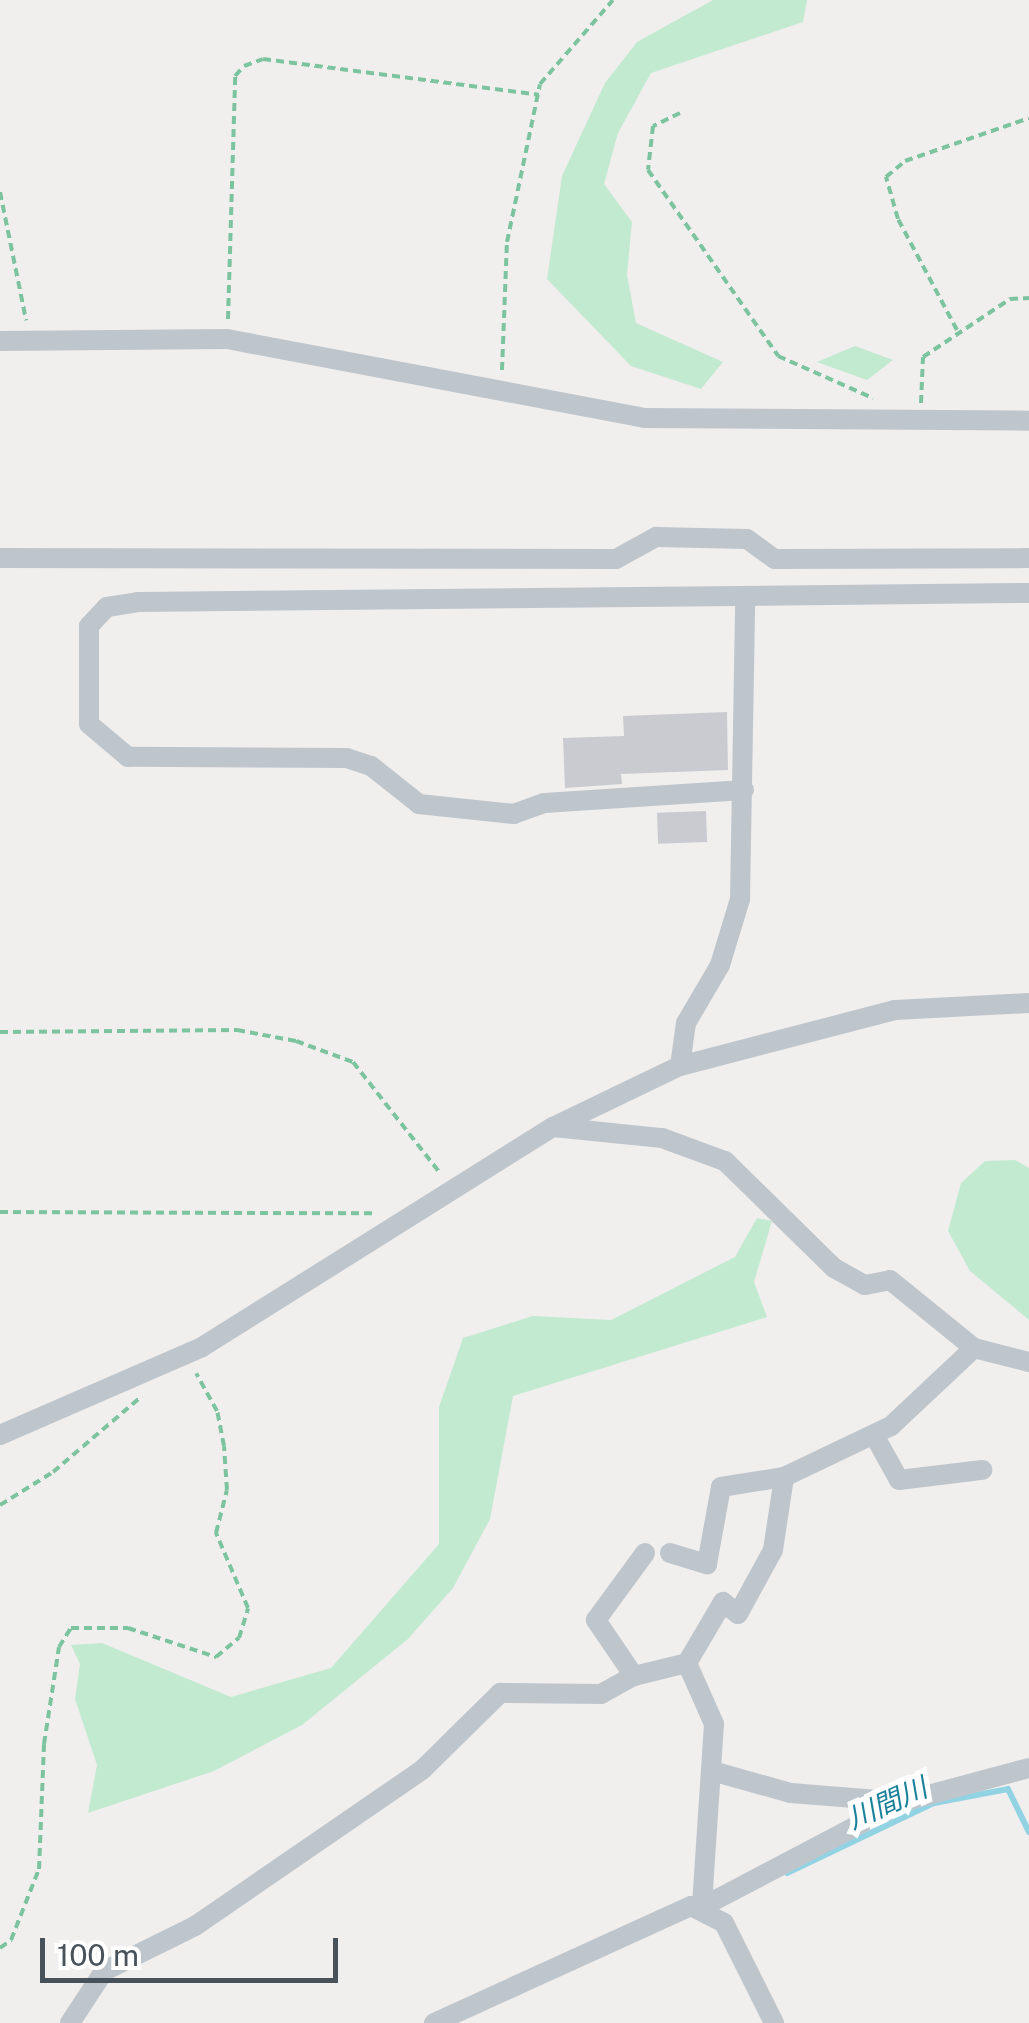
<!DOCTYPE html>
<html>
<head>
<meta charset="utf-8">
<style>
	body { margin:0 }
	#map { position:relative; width:1029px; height:2023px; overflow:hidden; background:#f1eeee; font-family:"Public Sans","Noto Sans JP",sans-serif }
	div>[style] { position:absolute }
	.green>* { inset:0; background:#c1ead0 }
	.stream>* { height:6px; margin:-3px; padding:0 3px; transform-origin:3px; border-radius:3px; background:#92d3e3 }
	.building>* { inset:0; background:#c9cbd0; transform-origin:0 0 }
	.path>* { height:4px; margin-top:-2px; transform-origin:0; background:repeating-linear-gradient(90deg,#7cc4a0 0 8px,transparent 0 13px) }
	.minor>* { height:20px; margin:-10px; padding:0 10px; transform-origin:10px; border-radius:10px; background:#bec6cc }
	span { translate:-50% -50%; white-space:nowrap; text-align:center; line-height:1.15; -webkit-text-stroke:10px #fff; paint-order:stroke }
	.water-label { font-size:28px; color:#1b819a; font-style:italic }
	.scale { position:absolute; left:40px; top:1938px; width:298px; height:45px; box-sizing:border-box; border:5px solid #48525a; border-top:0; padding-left:12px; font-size:30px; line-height:35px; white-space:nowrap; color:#48525a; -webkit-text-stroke:8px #fff; paint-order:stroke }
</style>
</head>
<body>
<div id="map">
	<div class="green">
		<i style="clip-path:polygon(713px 0,807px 0,803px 22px,651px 73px,618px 133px,604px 184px,632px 222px,627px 275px,636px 323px,723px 362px,701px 389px,631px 366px,547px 279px,562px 176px,605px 83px,637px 42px)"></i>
		<i style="clip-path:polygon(855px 346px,893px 360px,867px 380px,817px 362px)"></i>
		<i style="clip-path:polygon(1015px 1160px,1029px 1168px,1029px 1320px,970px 1271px,948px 1231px,961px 1183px,985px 1161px)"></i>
		<i style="clip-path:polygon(757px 1218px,772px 1221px,754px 1282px,767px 1317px,513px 1396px,490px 1519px,453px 1588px,408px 1639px,302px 1725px,214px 1771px,88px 1813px,97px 1765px,75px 1699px,80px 1664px,71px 1645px,102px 1643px,231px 1697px,331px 1668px,439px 1544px,439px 1407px,463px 1338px,533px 1316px,611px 1320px,735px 1257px)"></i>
	</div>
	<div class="stream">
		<i style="left:787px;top:1873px;width:163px;rotate:-25.5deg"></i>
		<i style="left:934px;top:1803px;width:75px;rotate:-10.7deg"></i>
		<i style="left:1008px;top:1789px;width:48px;rotate:64deg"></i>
	</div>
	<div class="building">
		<i style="clip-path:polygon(727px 712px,728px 770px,621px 774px,622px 784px,565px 788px,563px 738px,624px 736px,623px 716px)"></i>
		<i style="left:706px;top:811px;width:31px;height:49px;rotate:88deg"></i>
	</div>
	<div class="path">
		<i style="left:680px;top:113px;width:30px;rotate:154deg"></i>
		<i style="left:653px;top:126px;width:44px;rotate:96.5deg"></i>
		<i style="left:648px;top:170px;width:227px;rotate:55deg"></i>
		<i style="left:778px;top:356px;width:104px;rotate:23.9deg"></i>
		<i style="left:0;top:192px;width:131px;rotate:78.5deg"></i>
		<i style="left:228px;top:319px;width:243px;rotate:-88.3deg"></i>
		<i style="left:235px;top:76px;width:13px;rotate:-48deg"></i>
		<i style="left:244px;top:66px;width:20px;rotate:-20deg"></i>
		<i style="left:263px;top:59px;width:278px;rotate:7.4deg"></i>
		<i style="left:957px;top:330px;width:126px;rotate:-118deg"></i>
		<i style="left:898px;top:219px;width:44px;rotate:-105.9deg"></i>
		<i style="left:886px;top:177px;width:25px;rotate:-40deg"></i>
		<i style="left:905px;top:161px;width:131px;rotate:-19.1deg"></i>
		<i style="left:502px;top:370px;width:128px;rotate:-87.8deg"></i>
		<i style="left:507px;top:242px;width:161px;rotate:-78.2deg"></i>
		<i style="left:540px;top:84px;width:111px;rotate:-49deg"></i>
		<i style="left:921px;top:403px;width:46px;rotate:-87.5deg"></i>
		<i style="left:923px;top:357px;width:105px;rotate:-33.7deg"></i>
		<i style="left:1010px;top:299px;width:19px;rotate:-3deg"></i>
		<i style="left:0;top:1032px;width:237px;rotate:-0.5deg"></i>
		<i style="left:237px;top:1030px;width:60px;rotate:10.6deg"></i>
		<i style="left:296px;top:1041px;width:61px;rotate:20.2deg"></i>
		<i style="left:353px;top:1062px;width:141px;rotate:51.9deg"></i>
		<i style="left:0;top:1212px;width:375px;rotate:0.2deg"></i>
		<i style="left:0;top:1505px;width:62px;rotate:-31.9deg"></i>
		<i style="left:53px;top:1472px;width:117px;rotate:-40.5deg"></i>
		<i style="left:0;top:1948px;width:14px;rotate:-36deg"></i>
		<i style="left:11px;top:1940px;width:76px;rotate:-68.5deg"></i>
		<i style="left:39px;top:1869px;width:125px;rotate:-87.7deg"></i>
		<i style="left:44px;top:1744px;width:98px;rotate:-81.2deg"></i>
		<i style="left:59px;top:1647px;width:22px;rotate:-58deg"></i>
		<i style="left:71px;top:1628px;width:57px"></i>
		<i style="left:128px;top:1628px;width:93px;rotate:18.2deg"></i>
		<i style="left:216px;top:1657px;width:30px;rotate:-40deg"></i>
		<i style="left:239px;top:1638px;width:31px;rotate:-73deg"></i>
		<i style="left:248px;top:1608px;width:82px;rotate:-113.1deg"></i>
		<i style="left:216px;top:1533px;width:44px;rotate:-75.7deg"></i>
		<i style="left:227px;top:1490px;width:44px;rotate:-93.9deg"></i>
		<i style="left:224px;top:1446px;width:36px;rotate:-101deg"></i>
		<i style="left:217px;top:1411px;width:43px;rotate:-118.9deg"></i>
	</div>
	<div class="minor">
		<i style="left:0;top:341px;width:227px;rotate:-0.5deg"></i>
		<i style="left:227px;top:339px;width:424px;rotate:10.7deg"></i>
		<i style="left:644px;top:418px;width:385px;rotate:0.4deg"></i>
		<i style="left:0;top:558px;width:616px;rotate:0.09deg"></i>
		<i style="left:616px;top:559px;width:46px;rotate:-28.8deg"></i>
		<i style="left:656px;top:537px;width:91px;rotate:1.3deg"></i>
		<i style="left:747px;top:539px;width:34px;rotate:36deg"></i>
		<i style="left:775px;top:559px;width:254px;rotate:-0.2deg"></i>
		<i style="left:744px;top:790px;width:200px;rotate:176.3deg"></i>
		<i style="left:544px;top:803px;width:32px;rotate:160deg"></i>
		<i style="left:514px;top:814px;width:96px;rotate:-174deg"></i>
		<i style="left:419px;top:804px;width:61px;rotate:-141.6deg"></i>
		<i style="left:371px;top:766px;width:25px;rotate:-162deg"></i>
		<i style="left:347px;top:758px;width:219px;rotate:-179.7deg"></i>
		<i style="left:128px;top:757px;width:51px;rotate:-139.8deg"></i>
		<i style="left:89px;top:724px;width:98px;rotate:-90deg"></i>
		<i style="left:89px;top:626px;width:26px;rotate:-47deg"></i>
		<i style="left:107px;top:607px;width:31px;rotate:-9deg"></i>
		<i style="left:138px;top:602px;width:891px;rotate:-0.58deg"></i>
		<i style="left:680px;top:1066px;width:43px;rotate:-82.1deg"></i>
		<i style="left:686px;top:1023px;width:67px;rotate:-59.6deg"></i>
		<i style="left:720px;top:965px;width:69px;rotate:-73.1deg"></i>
		<i style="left:740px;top:899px;width:300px;rotate:-89deg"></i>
		<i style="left:553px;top:1127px;width:110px;rotate:5.8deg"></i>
		<i style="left:662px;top:1138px;width:67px;rotate:20.1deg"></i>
		<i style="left:725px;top:1161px;width:153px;rotate:44.5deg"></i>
		<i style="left:834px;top:1268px;width:35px;rotate:29deg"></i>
		<i style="left:865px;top:1285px;width:25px;rotate:-11deg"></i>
		<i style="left:890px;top:1280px;width:108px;rotate:39deg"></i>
		<i style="left:0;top:1435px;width:220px;rotate:-23.5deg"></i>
		<i style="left:202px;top:1347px;width:414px;rotate:-32.1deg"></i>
		<i style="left:553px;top:1127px;width:141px;rotate:-25.7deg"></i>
		<i style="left:680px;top:1066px;width:222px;rotate:-14.6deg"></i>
		<i style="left:895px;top:1010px;width:134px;rotate:-3deg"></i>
		<i style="left:874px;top:1435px;width:51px;rotate:60.9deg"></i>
		<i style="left:899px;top:1480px;width:84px;rotate:-6.9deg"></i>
		<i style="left:670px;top:1553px;width:39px;rotate:17deg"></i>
		<i style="left:707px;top:1564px;width:78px;rotate:-79.7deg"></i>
		<i style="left:721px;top:1487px;width:64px;rotate:-9deg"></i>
		<i style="left:687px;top:1663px;width:67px;rotate:66.1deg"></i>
		<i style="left:714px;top:1724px;width:183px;rotate:93.8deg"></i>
		<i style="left:634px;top:1676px;width:68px;rotate:-124.2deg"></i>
		<i style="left:596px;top:1620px;width:83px;rotate:-53.8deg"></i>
		<i style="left:712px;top:1771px;width:82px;rotate:15.6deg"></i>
		<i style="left:791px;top:1793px;width:111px;rotate:4.6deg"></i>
		<i style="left:702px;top:1907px;width:226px;rotate:-27.7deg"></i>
		<i style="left:902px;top:1802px;width:131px;rotate:-15deg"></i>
		<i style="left:70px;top:2023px;width:62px;rotate:-56.8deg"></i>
		<i style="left:104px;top:1971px;width:102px;rotate:-26.3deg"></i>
		<i style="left:195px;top:1926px;width:275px;rotate:-34.5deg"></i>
		<i style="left:422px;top:1770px;width:110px;rotate:-44.6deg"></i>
		<i style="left:500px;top:1693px;width:101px;rotate:0.6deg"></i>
		<i style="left:601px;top:1694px;width:38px;rotate:-29deg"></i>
		<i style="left:634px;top:1676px;width:55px;rotate:-13.8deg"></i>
		<i style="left:687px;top:1663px;width:71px;rotate:-59.5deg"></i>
		<i style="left:723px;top:1602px;width:19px;rotate:39deg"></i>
		<i style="left:738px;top:1614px;width:73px;rotate:-61.3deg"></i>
		<i style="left:773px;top:1550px;width:74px;rotate:-81.4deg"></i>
		<i style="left:784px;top:1477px;width:119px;rotate:-25.5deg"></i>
		<i style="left:891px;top:1426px;width:114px;rotate:-43.2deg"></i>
		<i style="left:974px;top:1348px;width:57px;rotate:14.3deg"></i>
		<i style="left:434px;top:2023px;width:282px;rotate:-24.5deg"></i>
		<i style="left:691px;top:1906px;width:37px;rotate:27deg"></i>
		<i style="left:724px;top:1923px;width:112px;rotate:63.4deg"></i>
	</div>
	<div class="water-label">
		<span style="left:887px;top:1803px;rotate:-24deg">川間川</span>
	</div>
	<div class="scale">100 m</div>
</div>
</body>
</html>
